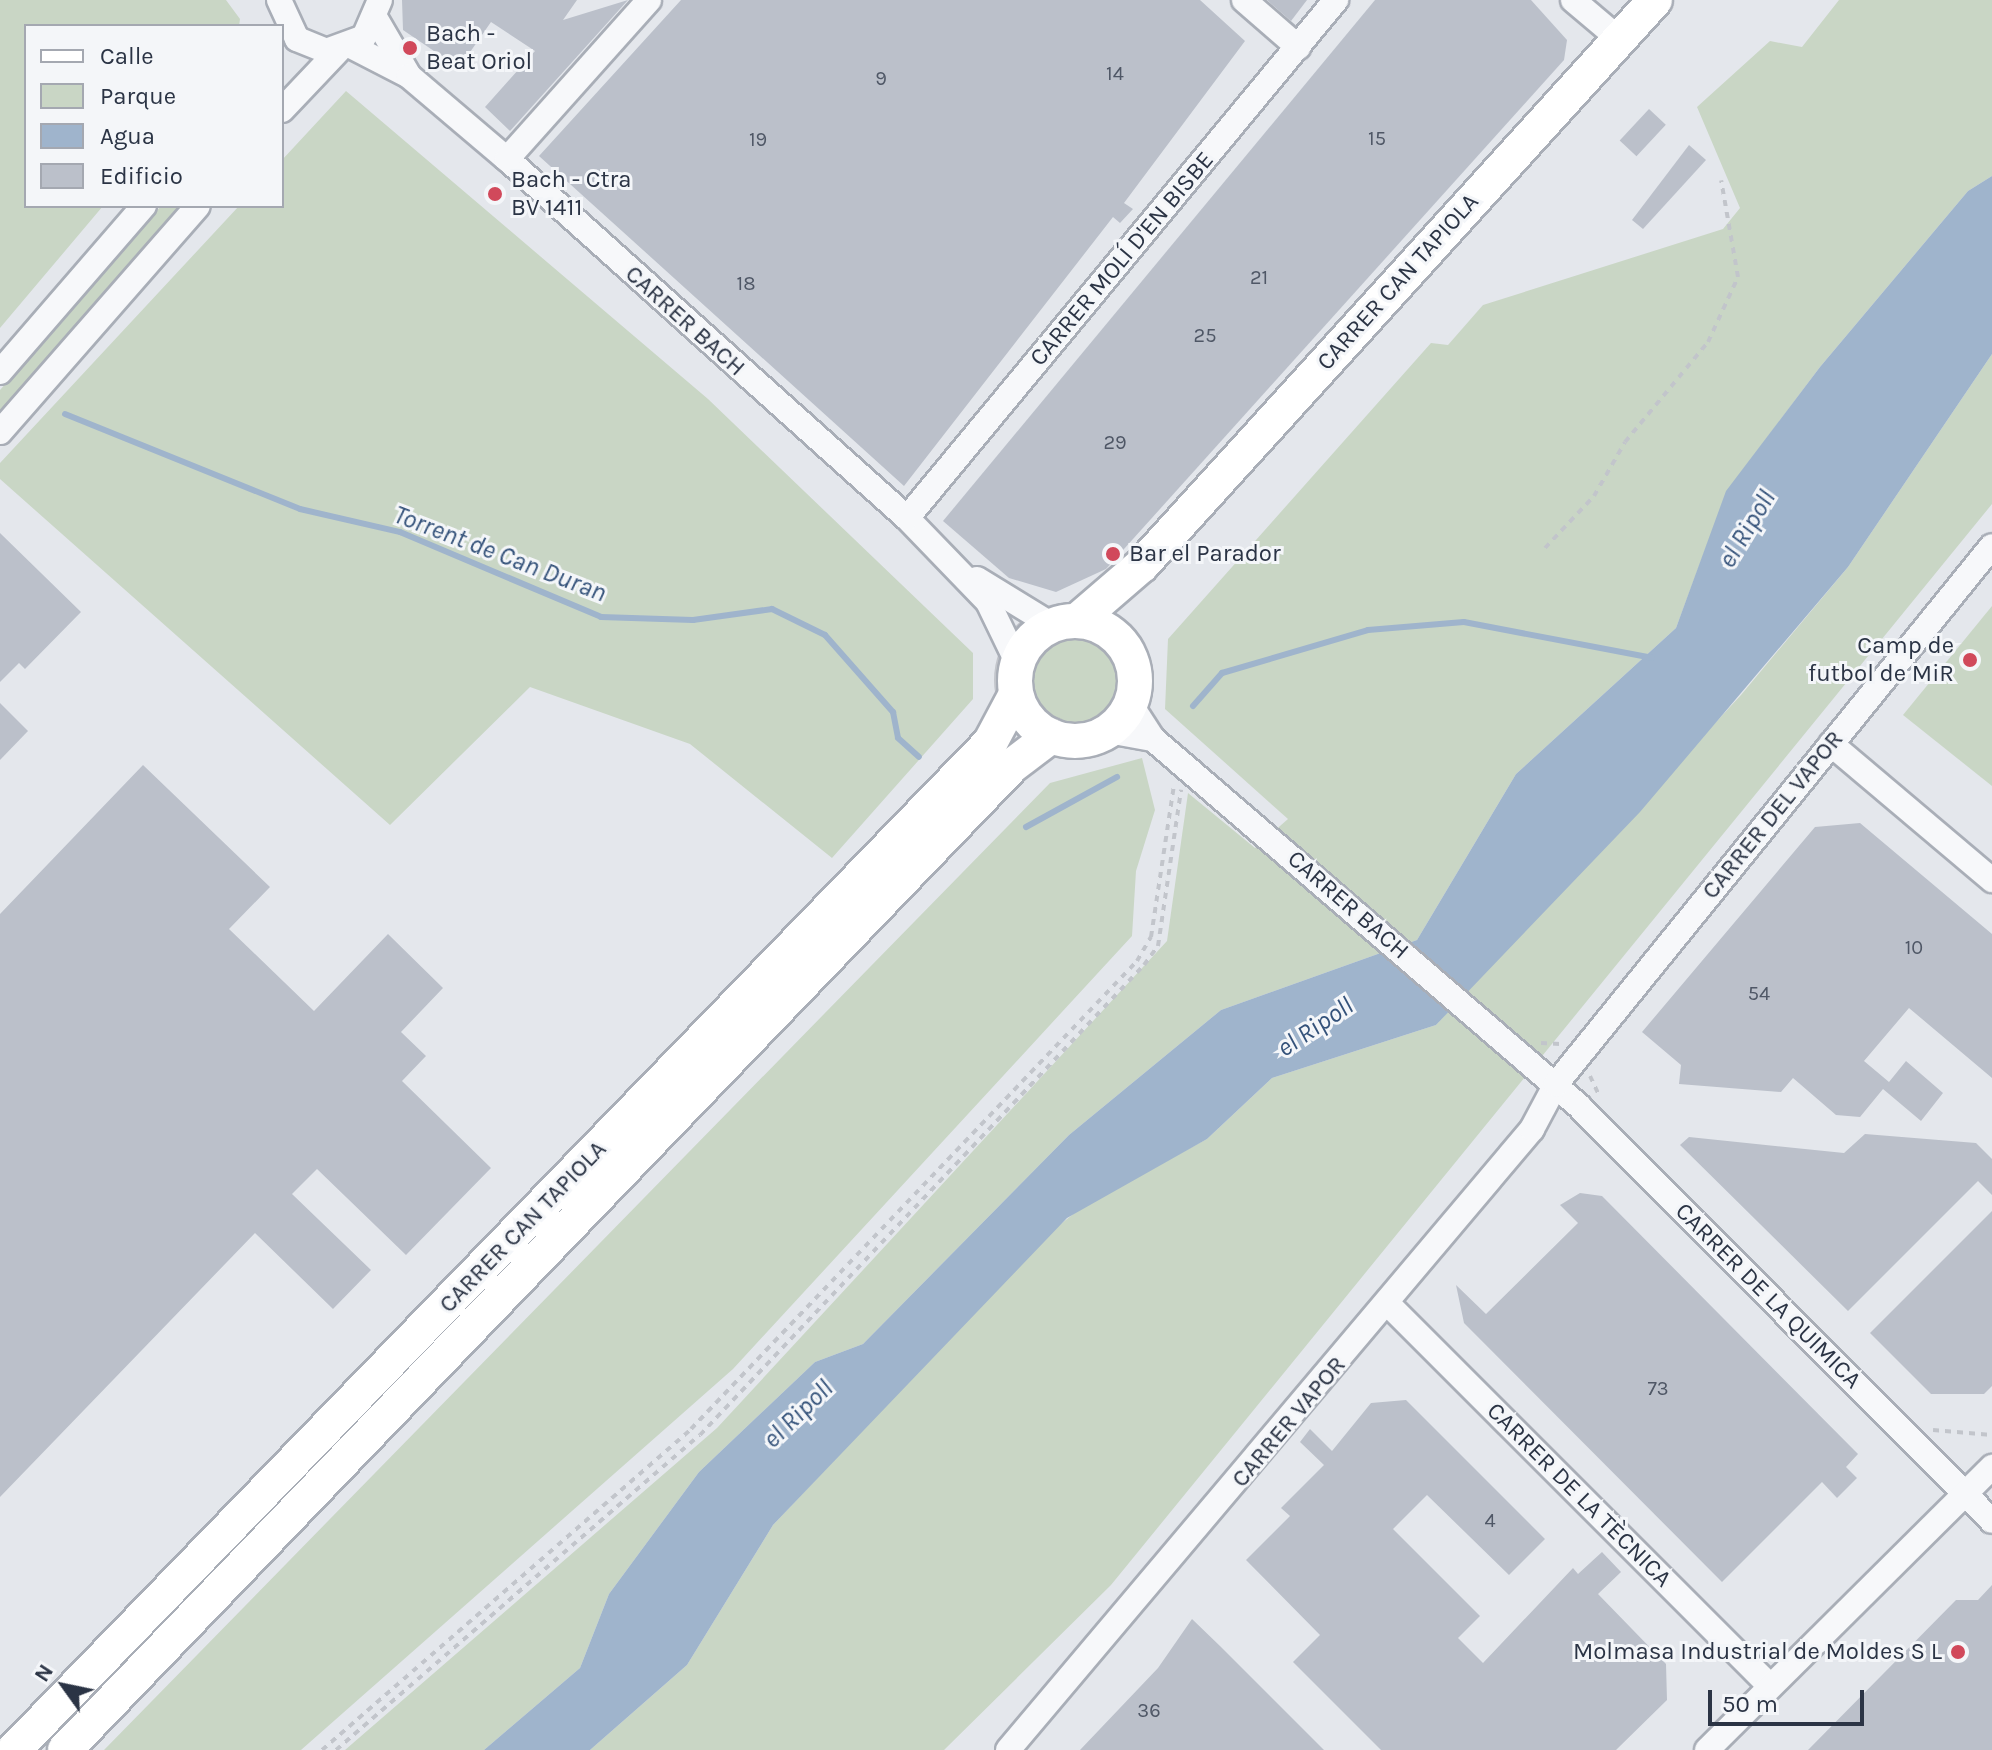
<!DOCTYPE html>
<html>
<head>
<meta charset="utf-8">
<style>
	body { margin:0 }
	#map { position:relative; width:1992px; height:1750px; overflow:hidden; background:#e4e7ec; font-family:Karla,sans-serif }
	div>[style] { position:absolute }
	.green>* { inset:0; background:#c9d6c5 }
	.round { border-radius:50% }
	.water>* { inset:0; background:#9fb4cc }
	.stream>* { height:6px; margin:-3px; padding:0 3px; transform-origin:3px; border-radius:3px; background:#9fb4cc }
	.building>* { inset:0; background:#bbc0ca; transform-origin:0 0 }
	.path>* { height:4px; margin-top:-2px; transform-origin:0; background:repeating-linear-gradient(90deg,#c2c5cb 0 6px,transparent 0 12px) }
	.path>.ring { margin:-2px; padding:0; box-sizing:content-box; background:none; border:4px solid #c2c5cb; border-radius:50% }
	.roads { filter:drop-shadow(2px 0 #a9aeb7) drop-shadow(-2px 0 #a9aeb7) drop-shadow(0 2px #a9aeb7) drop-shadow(0 -2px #a9aeb7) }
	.street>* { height:24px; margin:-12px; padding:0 12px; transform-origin:12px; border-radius:12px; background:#f7f8fa }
	.secondary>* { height:34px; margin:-17px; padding:0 17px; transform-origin:17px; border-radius:17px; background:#fff }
	.secondary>.ring { margin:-17px; padding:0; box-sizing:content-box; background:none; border:34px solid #fff; border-radius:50% }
	.dots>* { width:22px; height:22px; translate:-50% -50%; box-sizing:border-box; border:4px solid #f4f6f9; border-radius:50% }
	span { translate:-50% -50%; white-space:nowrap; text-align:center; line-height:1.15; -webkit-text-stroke:6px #f4f6f9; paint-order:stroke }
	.number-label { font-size:20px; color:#4f5766 }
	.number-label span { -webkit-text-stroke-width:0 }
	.poi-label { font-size:24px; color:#2b3445 }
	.left { translate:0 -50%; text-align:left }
	.right { translate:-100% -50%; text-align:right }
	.street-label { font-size:24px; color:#2b3445 }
	.water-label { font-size:26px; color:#34527a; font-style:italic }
	.legend { position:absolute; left:24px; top:24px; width:260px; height:184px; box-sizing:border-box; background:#f4f6f9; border:2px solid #a4a8b1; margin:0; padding:10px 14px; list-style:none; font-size:24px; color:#2b3445 }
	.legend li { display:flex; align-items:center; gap:16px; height:40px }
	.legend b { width:40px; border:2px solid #a4a8b1 }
	.north { position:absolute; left:24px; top:1646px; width:80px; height:80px; -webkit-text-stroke:6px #f4f6f9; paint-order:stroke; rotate:303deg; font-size:22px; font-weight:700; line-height:32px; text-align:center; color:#2b3445 }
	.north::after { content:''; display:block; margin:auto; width:28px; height:36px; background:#2b3445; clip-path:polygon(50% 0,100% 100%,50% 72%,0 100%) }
	.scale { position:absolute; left:1708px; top:1690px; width:156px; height:36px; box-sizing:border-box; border:4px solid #2b3445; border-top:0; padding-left:10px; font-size:24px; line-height:28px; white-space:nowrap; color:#2b3445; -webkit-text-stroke:6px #f4f6f9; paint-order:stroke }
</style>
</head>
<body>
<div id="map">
	<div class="green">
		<i style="clip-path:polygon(0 0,226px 0,240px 19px,239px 26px,26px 26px,26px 206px,103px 206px,0 328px)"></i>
		<i style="clip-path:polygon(1839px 0,1992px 0,1992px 176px,1968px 191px,1820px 367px,1727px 491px,1676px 628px,1516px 774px,1417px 940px,1221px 1010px,1069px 1135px,863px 1344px,815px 1362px,699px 1472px,609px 1594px,580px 1668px,484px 1750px,345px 1750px,717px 1428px,1167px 941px,1188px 793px,1255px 848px,1288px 819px,1165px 709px,1168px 639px,1431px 343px,1448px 345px,1483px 305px,1723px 229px,1740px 208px,1697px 107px,1770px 41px,1802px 47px)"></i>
		<i style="clip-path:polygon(346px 91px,708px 399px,973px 653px,973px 699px,832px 858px,690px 744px,530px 687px,390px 825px,0 479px,0 463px,239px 206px,282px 206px,282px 160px)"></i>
		<i style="clip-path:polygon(161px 206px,180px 206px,0 413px,0 390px)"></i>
		<i style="clip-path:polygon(1992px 354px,1992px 504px,1111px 1585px,944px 1750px,590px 1750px,687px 1665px,773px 1525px,1048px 1234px,1086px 1204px,1207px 1139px,1272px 1078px,1436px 1025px,1741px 695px,1848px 567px)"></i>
		<i style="clip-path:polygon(1992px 606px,1992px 786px,1903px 715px)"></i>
		<i class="round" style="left:1025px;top:632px;width:98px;height:98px"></i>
		<i style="clip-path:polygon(1142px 758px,1155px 810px,1136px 871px,1132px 936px,733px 1369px,301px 1750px,104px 1750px,1050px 783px)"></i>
	</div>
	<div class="water">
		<i style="clip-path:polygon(1992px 176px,1992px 354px,1848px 567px,1640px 812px,1436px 1025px,1272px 1078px,1207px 1139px,1067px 1218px,773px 1525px,687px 1665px,590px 1750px,484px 1750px,580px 1668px,609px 1594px,699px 1472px,815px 1362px,863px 1344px,1069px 1135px,1221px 1010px,1417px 940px,1516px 774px,1676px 628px,1726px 491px,1820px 367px,1968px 191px)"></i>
	</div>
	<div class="stream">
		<i style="left:65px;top:414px;width:253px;rotate:22deg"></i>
		<i style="left:300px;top:509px;width:103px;rotate:13deg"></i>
		<i style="left:400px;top:532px;width:218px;rotate:22.9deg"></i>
		<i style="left:601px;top:617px;width:92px;rotate:1.9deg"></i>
		<i style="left:693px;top:620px;width:80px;rotate:-7.9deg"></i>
		<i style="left:772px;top:609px;width:59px;rotate:26.1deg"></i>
		<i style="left:825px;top:635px;width:103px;rotate:48.6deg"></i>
		<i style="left:893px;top:712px;width:26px;rotate:79deg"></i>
		<i style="left:898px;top:738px;width:28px;rotate:42deg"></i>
		<i style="left:1193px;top:706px;width:44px;rotate:-48.7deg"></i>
		<i style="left:1222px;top:673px;width:152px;rotate:-16.4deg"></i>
		<i style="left:1368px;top:630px;width:96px;rotate:-4.8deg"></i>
		<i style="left:1464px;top:622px;width:191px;rotate:10.8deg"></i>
		<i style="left:1026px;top:827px;width:104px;rotate:-28.8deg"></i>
	</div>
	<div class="building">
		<i style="clip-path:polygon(402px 0,577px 0,563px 20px,628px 0,510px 131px,485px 107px,535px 51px,491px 22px,459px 68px,403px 30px)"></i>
		<i style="clip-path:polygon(681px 0,1200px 0,1245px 41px,1124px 203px,1133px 209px,1120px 223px,1113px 217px,904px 486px,539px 156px)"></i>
		<i style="clip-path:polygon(1267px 0,1307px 0,1291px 21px)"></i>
		<i style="clip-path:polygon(1375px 0,1531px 0,1567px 40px,1564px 60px,1106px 569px,1056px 592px,1009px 578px,943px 521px)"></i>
		<i style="left:1649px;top:109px;width:23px;height:43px;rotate:43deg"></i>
		<i style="clip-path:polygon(1689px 145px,1706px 160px,1643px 229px,1632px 220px)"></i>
		<i style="clip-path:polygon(0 533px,81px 612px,25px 669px,19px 663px,0 682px)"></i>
		<i style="clip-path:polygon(0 703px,28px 731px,0 760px)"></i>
		<i style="clip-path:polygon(143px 765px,270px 887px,229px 929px,314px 1011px,388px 934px,443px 988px,401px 1032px,426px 1056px,402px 1081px,491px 1168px,406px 1255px,317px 1169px,292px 1194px,371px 1270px,333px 1309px,255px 1233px,0 1497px,0 914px)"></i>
		<i style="clip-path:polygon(1860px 823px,1992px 934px,1992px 1078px,1909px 1008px,1864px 1061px,1889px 1082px,1906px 1061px,1943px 1093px,1921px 1121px,1883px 1089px,1860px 1117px,1836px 1115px,1793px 1078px,1781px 1092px,1679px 1084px,1681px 1065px,1642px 1032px,1815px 827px)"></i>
		<i style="clip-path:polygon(1865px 1134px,1976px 1143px,1992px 1159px,1992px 1195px,1978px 1181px,1848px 1311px,1680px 1145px,1689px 1137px,1844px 1153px)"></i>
		<i style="clip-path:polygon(1580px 1193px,1602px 1196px,1858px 1454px,1846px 1467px,1857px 1478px,1837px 1498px,1822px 1482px,1722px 1582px,1464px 1323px,1456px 1285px,1486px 1314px,1578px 1223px,1560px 1205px)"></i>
		<i style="clip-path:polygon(1992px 1211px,1992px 1386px,1984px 1394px,1931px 1394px,1870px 1333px)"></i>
		<i style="clip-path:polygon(1406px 1400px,1545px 1539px,1509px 1575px,1427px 1495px,1393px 1529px,1480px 1616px,1458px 1638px,1483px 1663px,1573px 1568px,1578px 1574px,1602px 1552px,1621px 1572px,1598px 1594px,1666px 1664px,1667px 1700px,1616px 1750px,1381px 1750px,1293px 1662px,1320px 1635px,1246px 1560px,1290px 1516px,1281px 1508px,1324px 1465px,1300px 1442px,1310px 1429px,1332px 1451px,1371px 1403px)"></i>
		<i style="clip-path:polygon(1992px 1585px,1992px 1750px,1808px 1750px,1956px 1600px,1978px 1600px)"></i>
		<i style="clip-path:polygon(1192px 1619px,1220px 1646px,1324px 1750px,1080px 1750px,1158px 1668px)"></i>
	</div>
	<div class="path">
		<i style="left:1545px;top:548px;width:71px;rotate:-46.7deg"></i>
		<i style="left:1594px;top:496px;width:62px;rotate:-60.1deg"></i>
		<i style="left:1625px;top:442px;width:130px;rotate:-50.3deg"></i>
		<i style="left:1708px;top:342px;width:72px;rotate:-65.2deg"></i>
		<i style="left:1738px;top:277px;width:98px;rotate:-99.9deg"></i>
		<i class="ring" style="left:996px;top:604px;width:148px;height:148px"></i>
		<i style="left:1541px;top:1043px;width:19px;rotate:3deg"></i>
		<i style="left:1590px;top:1076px;width:19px;rotate:65deg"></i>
		<i style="left:1933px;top:1430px;width:59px;rotate:4.8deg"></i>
		<i style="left:322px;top:1750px;width:489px;rotate:-41deg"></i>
		<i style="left:691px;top:1429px;width:646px;rotate:-46.38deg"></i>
		<i style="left:1137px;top:961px;width:28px;rotate:-60deg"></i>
		<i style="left:1151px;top:937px;width:154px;rotate:-81.4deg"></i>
		<i style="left:336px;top:1750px;width:481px;rotate:-40.9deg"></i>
		<i style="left:700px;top:1435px;width:647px;rotate:-46.63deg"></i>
		<i style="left:1144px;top:965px;width:24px;rotate:-54deg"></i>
		<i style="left:1158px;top:946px;width:158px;rotate:-81.6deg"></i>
	</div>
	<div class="roads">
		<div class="street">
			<i style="left:279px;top:0;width:43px;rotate:65.2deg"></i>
			<i style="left:297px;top:39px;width:31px;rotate:22deg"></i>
			<i style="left:326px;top:51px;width:40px;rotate:-20.2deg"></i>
			<i style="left:364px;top:37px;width:40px;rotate:-66.6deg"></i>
			<i style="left:1244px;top:0;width:72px;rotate:41deg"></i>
			<i style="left:1573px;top:0;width:59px;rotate:40.2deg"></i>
			<i style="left:376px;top:19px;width:64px;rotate:59.8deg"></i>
			<i style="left:351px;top:46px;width:65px;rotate:27.3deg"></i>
			<i style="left:409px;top:76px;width:128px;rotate:40.3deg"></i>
			<i style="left:507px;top:159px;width:537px;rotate:41.91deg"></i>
			<i style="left:907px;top:518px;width:117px;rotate:46deg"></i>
			<i style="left:988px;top:602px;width:67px;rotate:64.2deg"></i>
			<i style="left:282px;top:110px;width:83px;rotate:-46.5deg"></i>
			<i style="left:507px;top:159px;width:213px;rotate:-48.2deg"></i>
			<i style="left:0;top:372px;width:220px;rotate:-49.1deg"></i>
			<i style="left:0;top:432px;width:300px;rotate:-48.8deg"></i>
			<i style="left:907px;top:518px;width:673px;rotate:-50.37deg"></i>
			<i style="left:977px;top:579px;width:88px;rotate:31.5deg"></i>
			<i style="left:1131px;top:705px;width:40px;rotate:57.1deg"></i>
			<i style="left:1153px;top:739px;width:562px;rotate:40.74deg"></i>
			<i style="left:1579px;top:1106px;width:585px;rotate:45.14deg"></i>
			<i style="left:1108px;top:731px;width:46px;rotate:10.1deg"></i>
			<i style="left:1831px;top:744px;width:211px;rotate:40.2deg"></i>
			<i style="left:1388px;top:1304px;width:540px;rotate:45deg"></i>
			<i style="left:1008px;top:1750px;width:813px;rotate:-49.84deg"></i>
			<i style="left:1532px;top:1129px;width:51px;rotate:-61.9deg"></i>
			<i style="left:1556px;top:1084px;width:692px;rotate:-50.98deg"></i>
			<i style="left:1707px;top:1750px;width:402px;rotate:-44.8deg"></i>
		</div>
		<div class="secondary">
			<i style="left:1078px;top:620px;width:84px;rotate:-40.7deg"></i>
			<i style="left:1142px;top:565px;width:763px;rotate:-47.76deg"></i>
			<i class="ring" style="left:1015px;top:621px;width:86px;height:86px"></i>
			<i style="left:14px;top:1750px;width:1402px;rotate:-45.9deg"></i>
			<i style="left:990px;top:743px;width:55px;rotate:-62deg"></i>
			<i style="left:65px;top:1750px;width:1367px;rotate:-46.1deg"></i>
			<i style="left:1013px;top:765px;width:48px;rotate:-37.3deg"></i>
		</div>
	</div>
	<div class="dots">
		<i style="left:410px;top:48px;background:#d1495b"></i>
		<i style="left:495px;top:194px;background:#d1495b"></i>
		<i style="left:1113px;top:554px;background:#d1495b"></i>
		<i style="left:1970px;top:660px;background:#d1495b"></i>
		<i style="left:1958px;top:1652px;background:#d1495b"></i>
	</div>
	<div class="number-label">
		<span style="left:1115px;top:73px">14</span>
		<span style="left:881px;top:78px">9</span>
		<span style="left:1377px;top:138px">15</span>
		<span style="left:758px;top:139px">19</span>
		<span style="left:1259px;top:277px">21</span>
		<span style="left:746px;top:283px">18</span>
		<span style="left:1205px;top:335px">25</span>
		<span style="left:1115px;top:442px">29</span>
		<span style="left:1914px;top:947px">10</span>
		<span style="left:1759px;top:993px">54</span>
		<span style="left:1658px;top:1388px">73</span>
		<span style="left:1490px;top:1520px">4</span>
		<span style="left:1149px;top:1710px">36</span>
	</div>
	<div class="poi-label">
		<span class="left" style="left:426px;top:48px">Bach -<br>Beat Oriol</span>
		<span class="left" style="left:511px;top:194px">Bach - Ctra<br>BV 1411</span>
		<span class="left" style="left:1129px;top:554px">Bar el Parador</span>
		<span class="right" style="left:1954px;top:660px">Camp de<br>futbol de MiR</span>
		<span class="right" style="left:1942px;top:1652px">Molmasa Industrial de Moldes S L</span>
	</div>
	<div class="street-label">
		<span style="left:1122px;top:259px;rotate:-50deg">CARRER MOLÍ D'EN BISBE</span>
		<span style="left:1398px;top:282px;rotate:-48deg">CARRER CAN TAPIOLA</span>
		<span style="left:685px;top:321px;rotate:42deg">CARRER BACH</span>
		<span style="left:1773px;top:815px;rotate:-51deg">CARRER DEL VAPOR</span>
		<span style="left:1348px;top:905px;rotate:41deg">CARRER BACH</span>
		<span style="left:523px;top:1227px;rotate:-46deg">CARRER CAN TAPIOLA</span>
		<span style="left:1768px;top:1296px;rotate:45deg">CARRER DE LA QUIMICA</span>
		<span style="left:1289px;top:1422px;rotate:-50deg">CARRER VAPOR</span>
		<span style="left:1579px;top:1495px;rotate:45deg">CARRER DE LA TÈCNICA</span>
	</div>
	<div class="water-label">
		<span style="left:1747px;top:529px;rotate:-59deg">el Ripoll</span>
		<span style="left:500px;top:554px;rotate:21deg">Torrent de Can Duran</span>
		<span style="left:1315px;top:1027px;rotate:-34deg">el Ripoll</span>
		<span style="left:798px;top:1414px;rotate:-44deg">el Ripoll</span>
	</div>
	<ul class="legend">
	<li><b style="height:10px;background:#fff"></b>Calle</li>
	<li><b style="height:22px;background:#c9d6c5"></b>Parque</li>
	<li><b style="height:22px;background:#9fb4cc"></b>Agua</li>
	<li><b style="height:22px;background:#bbc0ca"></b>Edificio</li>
	</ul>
	<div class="north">N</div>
	<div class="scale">50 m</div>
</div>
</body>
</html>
